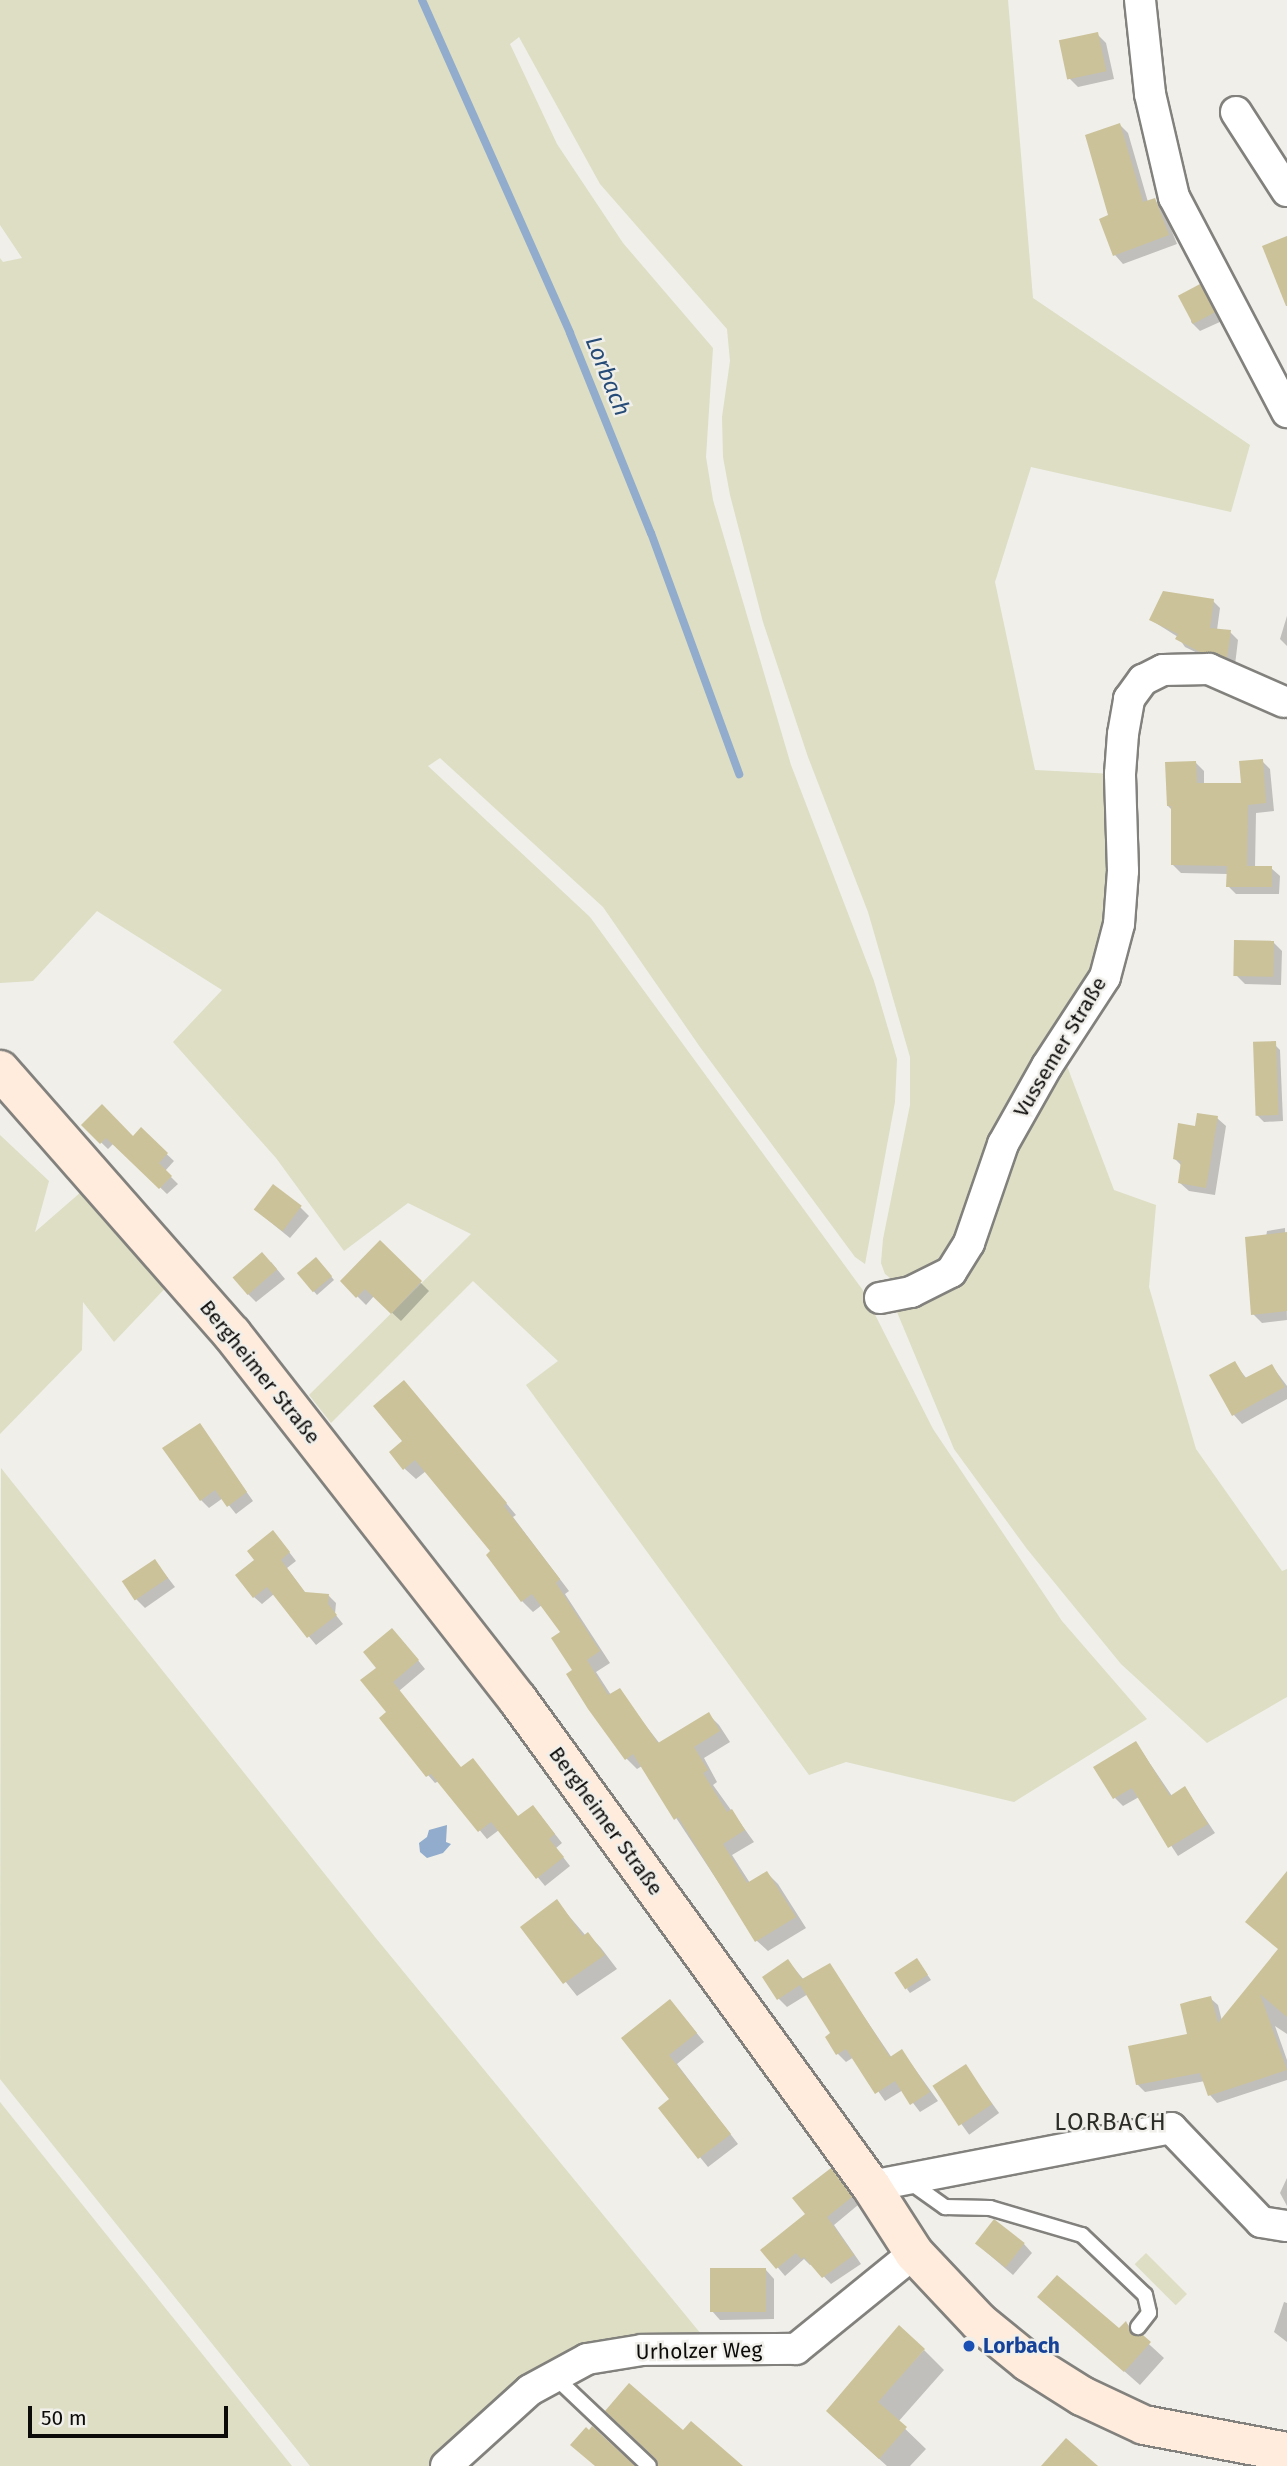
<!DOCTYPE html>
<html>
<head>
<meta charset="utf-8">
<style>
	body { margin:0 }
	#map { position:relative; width:1287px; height:2466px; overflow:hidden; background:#f0efea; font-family:"Fira Sans",sans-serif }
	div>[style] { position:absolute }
	.green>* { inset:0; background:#dddec4; transform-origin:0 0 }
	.water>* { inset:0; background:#91accc }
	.shadow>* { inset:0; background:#0003; transform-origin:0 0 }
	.stream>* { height:8px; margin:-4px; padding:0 4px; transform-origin:4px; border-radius:4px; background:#91accc }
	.building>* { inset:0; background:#cbc299; transform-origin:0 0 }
	.roads { filter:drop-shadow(2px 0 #82817d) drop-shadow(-2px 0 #82817d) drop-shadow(0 2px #82817d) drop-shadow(0 -2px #82817d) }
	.lane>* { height:14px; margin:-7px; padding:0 7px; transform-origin:7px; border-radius:7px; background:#fff }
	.street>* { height:30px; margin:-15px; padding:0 15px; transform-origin:15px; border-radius:15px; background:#fff }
	.secondary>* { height:38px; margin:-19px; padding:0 19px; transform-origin:19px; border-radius:19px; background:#ffecdd }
	.dots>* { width:19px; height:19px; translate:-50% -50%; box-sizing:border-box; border:4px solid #f0efea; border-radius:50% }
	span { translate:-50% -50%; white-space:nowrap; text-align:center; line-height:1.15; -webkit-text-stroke:5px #f0efea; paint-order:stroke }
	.street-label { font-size:21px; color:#0c0b0a }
	.transit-label { font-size:21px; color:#164399; font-weight:700 }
	.left { translate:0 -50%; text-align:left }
	.water-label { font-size:23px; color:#254b76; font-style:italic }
	.quarter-label { font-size:24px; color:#2c2c28; letter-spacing:2px }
	.scale { position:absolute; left:28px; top:2406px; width:200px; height:32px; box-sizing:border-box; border:4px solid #0c0b0a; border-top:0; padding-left:9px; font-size:21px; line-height:24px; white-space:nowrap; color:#0c0b0a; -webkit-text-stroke:5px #f0efea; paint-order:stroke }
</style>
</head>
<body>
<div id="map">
	<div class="green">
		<i style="clip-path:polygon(0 0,1008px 0,1033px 298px,1250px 445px,1231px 512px,1031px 467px,995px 582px,1035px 770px,1114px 774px,1117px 871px,1099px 978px,948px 1268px,894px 1281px,885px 1274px,881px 1263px,883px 1239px,910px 1105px,910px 1057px,868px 912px,808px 757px,763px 622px,730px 495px,723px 457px,722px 417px,730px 361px,727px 329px,600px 184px,519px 37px,510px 44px,557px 144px,623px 243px,713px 348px,706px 457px,713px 500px,791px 765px,874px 981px,897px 1059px,895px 1102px,865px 1264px,855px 1257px,700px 1047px,603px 907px,440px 758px,428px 766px,590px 917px,862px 1289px,933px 1429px,1062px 1621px,1147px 1719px,1014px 1802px,846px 1762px,809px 1775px,526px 1385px,558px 1361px,473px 1281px,331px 1423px,309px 1395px,471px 1234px,408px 1203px,344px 1251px,276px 1158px,173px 1042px,222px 990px,97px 911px,33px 981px,0 983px,0 258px,3px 262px,22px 258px,0 225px)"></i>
		<i style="clip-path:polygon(1064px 1058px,1114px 1190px,1156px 1205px,1149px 1287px,1196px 1449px,1282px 1571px,1287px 1569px,1287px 1697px,1207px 1743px,1121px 1664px,1027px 1549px,954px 1449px,897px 1312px,956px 1281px,988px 1206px)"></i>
		<i style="clip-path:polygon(0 1135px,49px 1181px,35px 1232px,89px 1185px,173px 1280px,114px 1342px,83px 1302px,82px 1350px,0 1434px)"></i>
		<i style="clip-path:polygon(1px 1468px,375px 1937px,706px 2340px,580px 2349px,433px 2466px,310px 2466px,0 2079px)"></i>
		<i style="clip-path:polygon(0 2102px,292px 2466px,0 2466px)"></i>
		<i style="left:1146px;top:2253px;width:58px;height:16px;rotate:45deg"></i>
	</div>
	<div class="water">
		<i style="clip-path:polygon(447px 1825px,446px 1842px,451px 1844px,443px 1853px,427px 1858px,420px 1852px,419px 1843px,427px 1837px,429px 1830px)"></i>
	</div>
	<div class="shadow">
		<i style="clip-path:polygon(1097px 34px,1106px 43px,1114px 79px,1078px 87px,1069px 78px)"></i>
		<i style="clip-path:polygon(1120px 125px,1128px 133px,1148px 202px,1154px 200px,1163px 209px,1177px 244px,1123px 264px,1115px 255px,1111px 216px)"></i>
		<i style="clip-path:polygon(1200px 286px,1208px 295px,1222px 321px,1200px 331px,1191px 322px)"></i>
		<i style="clip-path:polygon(1213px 601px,1220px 608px,1217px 630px,1230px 632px,1238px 640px,1235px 665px,1210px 659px,1185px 647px,1178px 637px,1151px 620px)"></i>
		<i style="clip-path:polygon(1287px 616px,1287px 646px,1280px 639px)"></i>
		<i style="clip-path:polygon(1262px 761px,1270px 769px,1274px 811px,1256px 813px,1255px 868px,1271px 868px,1280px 876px,1279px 894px,1236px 894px,1228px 886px,1228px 874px,1181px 873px,1173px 865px,1172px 810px,1168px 806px,1196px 763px,1204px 771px,1204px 785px,1243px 785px)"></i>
		<i style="clip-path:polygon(1273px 942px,1282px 951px,1281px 985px,1245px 984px,1236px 975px)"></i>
		<i style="clip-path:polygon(1273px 1043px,1280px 1050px,1283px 1121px,1264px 1122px,1257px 1115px)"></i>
		<i style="clip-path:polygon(1217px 1118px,1226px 1126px,1215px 1195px,1189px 1191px,1180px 1183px,1182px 1166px,1175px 1159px,1196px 1128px)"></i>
		<i style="clip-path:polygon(83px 1125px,133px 1138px,141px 1130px,174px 1161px,165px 1171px,178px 1184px,167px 1194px,114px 1143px,108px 1149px)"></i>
		<i style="clip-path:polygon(300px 1207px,309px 1216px,290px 1238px,263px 1216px)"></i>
		<i style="clip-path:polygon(1285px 1228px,1287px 1320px,1262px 1323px,1253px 1314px,1267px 1231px)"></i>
		<i style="clip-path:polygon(380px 1242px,429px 1291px,401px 1321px,374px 1296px,366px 1305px,342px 1281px)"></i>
		<i style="clip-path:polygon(271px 1262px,285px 1279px,256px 1302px,248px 1294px)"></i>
		<i style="clip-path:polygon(320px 1263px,334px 1280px,317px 1295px,299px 1274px)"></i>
		<i style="clip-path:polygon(1235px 1364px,1247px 1379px,1272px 1366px,1287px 1386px,1287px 1399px,1242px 1424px,1234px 1415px,1212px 1376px)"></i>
		<i style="clip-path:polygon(415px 1394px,516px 1515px,513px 1517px,569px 1591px,565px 1594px,610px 1663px,596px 1672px,611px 1695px,619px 1691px,660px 1744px,708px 1714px,719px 1725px,730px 1742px,704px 1758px,717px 1782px,713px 1785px,754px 1842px,732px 1855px,750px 1883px,767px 1873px,778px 1884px,806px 1928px,768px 1951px,757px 1941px,642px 1766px,637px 1769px,626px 1758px,575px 1670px,563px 1632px,542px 1605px,533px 1612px,522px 1601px,492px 1552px,426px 1471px,416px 1479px,405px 1469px,404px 1441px)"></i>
		<i style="clip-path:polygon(199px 1425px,253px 1501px,236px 1514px,223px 1498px,209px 1508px,201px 1500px)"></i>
		<i style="clip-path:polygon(280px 1540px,296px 1561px,287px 1568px,306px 1594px,329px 1596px,336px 1603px,335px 1614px,343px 1624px,316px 1645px,274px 1594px,262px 1604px,254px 1597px)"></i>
		<i style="clip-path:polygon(155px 1561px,175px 1587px,145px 1608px,136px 1599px)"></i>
		<i style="clip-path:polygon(400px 1638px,425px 1669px,399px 1691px,461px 1769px,519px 1818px,540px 1815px,562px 1843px,556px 1848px,570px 1866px,545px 1886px,499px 1830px,487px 1839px,439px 1781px,435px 1783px,428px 1775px,389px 1712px,378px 1668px)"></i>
		<i style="clip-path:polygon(1136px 1743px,1172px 1796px,1185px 1788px,1215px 1833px,1178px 1856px,1139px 1797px,1123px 1806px,1115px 1798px)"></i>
		<i style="clip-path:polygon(557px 1902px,586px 1936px,588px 1934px,601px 1948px,617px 1969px,577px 1996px,522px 1927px)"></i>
		<i style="clip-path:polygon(1287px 1928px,1287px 2034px,1275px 2026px,1287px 2060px,1287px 2080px,1217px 2103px,1210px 2095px,1205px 2081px,1145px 2092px,1137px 2084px,1189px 2035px,1210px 1998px,1218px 2005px,1222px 2021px,1280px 1950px)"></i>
		<i style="clip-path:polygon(788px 1961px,804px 1980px,829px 1965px,892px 2058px,902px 2051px,938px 2101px,920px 2112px,903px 2090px,885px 2101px,854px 2057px,846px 2062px,838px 2054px,833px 2034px,808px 1994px,787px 2007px,779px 1999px,764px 1977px)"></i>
		<i style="clip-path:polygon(920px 1964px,931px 1980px,910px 1993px,907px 1989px)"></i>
		<i style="clip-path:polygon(678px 2010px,704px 2042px,677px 2064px,738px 2144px,708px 2167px,660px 2108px,672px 2099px,624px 2038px)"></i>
		<i style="left:965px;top:2066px;width:58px;height:37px;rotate:54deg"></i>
		<i style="clip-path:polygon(838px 2178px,858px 2205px,834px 2225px,861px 2264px,831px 2284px,812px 2264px,810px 2265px,804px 2259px,785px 2276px,763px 2250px,807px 2214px)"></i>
		<i style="clip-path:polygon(1287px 2178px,1287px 2206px,1280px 2193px)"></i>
		<i style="clip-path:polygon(1024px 2244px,1032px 2253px,1013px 2275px,985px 2251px)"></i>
		<i style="clip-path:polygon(766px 2270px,774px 2279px,774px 2319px,720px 2320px,712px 2311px)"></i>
		<i style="clip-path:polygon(1040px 2297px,1119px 2331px,1126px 2323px,1164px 2358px,1140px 2385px)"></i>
		<i style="clip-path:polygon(1284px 2302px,1287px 2303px,1287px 2342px,1274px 2332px)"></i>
		<i style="clip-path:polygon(924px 2350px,944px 2370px,898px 2422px,926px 2449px,910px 2466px,887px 2466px,848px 2431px)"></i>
	</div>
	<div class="stream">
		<i style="left:422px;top:0;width:364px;rotate:66deg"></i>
		<i style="left:570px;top:333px;width:216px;rotate:68deg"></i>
		<i style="left:651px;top:533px;width:257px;rotate:69.9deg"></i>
	</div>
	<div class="building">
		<i style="left:1098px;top:32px;width:40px;height:40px;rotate:78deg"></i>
		<i style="clip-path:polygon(1120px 123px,1143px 202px,1155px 198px,1169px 235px,1113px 256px,1099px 219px,1108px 215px,1085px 135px)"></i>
		<i style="clip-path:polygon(1287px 236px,1287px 306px,1286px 306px,1262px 246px)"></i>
		<i style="left:1200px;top:284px;width:32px;height:25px;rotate:62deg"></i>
		<i style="clip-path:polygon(1163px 591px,1214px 599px,1210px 628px,1231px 630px,1227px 658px,1200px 652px,1175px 639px,1178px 634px,1149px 620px)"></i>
		<i style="clip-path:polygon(1263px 759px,1266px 803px,1248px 805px,1247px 866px,1272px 866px,1272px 887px,1226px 887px,1227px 866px,1171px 865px,1171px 806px,1167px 806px,1165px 762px,1196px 761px,1197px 783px,1241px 783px,1239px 761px)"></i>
		<i style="left:1234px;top:940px;width:40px;height:36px;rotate:1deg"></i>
		<i style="left:1276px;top:1041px;width:74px;height:23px;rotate:88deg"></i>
		<i style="clip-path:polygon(102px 1104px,133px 1136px,141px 1127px,168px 1153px,159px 1163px,172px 1176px,159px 1189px,106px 1138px,100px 1144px,81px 1125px)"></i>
		<i style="clip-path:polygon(1197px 1113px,1218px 1116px,1206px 1188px,1178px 1183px,1181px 1161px,1173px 1159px,1178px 1123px,1195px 1126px)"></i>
		<i style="left:273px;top:1184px;width:36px;height:32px;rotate:37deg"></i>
		<i style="clip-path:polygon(1287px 1232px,1287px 1311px,1251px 1315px,1245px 1237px)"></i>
		<i style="clip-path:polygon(380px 1240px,422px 1281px,391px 1314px,365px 1289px,356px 1298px,340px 1281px)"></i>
		<i style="left:262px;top:1252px;width:23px;height:39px;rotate:49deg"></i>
		<i style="left:316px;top:1257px;width:25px;height:25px;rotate:50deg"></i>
		<i style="clip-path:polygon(1235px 1361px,1245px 1378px,1272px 1364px,1285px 1387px,1232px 1416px,1209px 1375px)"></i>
		<i style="clip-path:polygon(404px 1380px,507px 1503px,504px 1506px,560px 1579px,556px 1583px,600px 1651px,587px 1660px,608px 1695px,620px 1688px,658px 1743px,709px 1712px,720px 1731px,694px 1747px,708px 1770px,703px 1773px,727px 1812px,732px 1809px,745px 1830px,723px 1844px,747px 1883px,767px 1871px,796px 1917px,755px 1942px,678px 1817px,674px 1820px,633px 1754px,625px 1760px,588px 1709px,566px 1674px,572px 1670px,551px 1638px,560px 1632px,532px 1594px,521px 1602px,486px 1555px,490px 1551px,415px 1460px,403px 1470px,389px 1452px,402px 1441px,373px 1406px)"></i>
		<i style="clip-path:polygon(200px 1423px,247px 1492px,227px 1507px,215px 1490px,200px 1501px,162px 1448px)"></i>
		<i style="clip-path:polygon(273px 1530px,290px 1552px,281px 1560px,305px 1592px,329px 1594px,328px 1604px,337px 1615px,307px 1638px,267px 1587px,253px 1598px,235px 1575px,254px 1560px,247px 1551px)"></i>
		<i style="left:155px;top:1559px;width:23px;height:40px;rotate:56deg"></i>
		<i style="clip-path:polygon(392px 1628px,419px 1660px,393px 1682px,461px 1767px,473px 1758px,518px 1816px,533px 1805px,555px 1834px,549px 1839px,564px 1857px,536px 1879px,491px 1822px,478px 1832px,431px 1774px,426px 1777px,379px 1718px,386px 1712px,360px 1680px,376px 1668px,363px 1652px)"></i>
		<i style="clip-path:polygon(1136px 1741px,1170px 1796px,1185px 1786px,1208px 1824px,1168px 1848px,1132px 1788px,1113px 1799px,1093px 1767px)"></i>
		<i style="clip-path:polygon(1287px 1871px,1287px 2017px,1260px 1994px,1287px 2070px,1208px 2096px,1200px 2073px,1136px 2085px,1128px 2046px,1187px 2034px,1180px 2004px,1190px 2001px,1211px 1996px,1218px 2023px,1278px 1949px,1245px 1922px)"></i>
		<i style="clip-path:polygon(557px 1899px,583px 1936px,588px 1932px,605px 1955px,563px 1984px,520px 1927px)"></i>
		<i style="left:917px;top:1958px;width:20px;height:27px;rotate:57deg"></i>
		<i style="clip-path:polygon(788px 1959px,802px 1979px,830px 1963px,890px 2057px,902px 2049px,930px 2092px,910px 2105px,895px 2081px,875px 2094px,846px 2049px,836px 2055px,825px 2037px,830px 2033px,800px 1985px,777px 2000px,762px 1977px)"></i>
		<i style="clip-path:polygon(670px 1999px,697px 2033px,669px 2055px,731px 2134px,698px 2159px,658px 2108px,669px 2099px,621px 2038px)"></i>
		<i style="left:966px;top:2064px;width:48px;height:40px;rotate:57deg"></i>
		<i style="clip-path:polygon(831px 2168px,852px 2197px,827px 2217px,854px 2255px,822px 2278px,804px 2257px,801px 2259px,796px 2253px,776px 2269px,760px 2250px,805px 2214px,792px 2198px)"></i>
		<i style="left:994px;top:2219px;width:39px;height:31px;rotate:38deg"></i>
		<i style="left:710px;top:2268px;width:56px;height:44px"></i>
		<i style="clip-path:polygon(1057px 2275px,1119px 2328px,1126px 2321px,1132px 2334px,1143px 2335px,1151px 2342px,1124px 2372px,1037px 2297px)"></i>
		<i style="clip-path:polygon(899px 2325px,925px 2349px,878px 2402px,907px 2427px,879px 2459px,826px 2411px)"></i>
		<i style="clip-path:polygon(629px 2383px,683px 2430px,691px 2421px,743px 2466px,658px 2466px,656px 2459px,605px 2411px)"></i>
		<i style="clip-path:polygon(592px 2426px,635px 2466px,595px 2466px,570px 2445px,586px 2427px,589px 2430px)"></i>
		<i style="clip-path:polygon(1066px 2438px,1098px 2466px,1041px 2466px)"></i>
	</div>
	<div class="roads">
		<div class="lane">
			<i style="left:907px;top:2180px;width:47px;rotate:35.4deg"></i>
			<i style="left:945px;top:2207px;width:45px;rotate:1.3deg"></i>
			<i style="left:990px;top:2208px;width:96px;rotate:16.4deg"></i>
			<i style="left:1082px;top:2235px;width:87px;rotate:43.6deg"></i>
			<i style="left:1145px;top:2295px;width:18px;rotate:77deg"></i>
			<i style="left:1149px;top:2313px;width:18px;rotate:128deg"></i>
			<i style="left:555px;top:2377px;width:129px;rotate:43.4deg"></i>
		</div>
		<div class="street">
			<i style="left:1140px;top:0;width:95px;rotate:83.9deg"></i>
			<i style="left:1150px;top:94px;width:106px;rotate:76.9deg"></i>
			<i style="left:1174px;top:197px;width:243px;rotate:62.3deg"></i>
			<i style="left:1236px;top:112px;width:94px;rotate:57.2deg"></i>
			<i style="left:880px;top:1298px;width:32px;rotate:-11deg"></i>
			<i style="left:911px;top:1292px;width:45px;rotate:-26.6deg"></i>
			<i style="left:951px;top:1272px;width:34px;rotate:-58deg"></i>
			<i style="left:969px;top:1243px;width:105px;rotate:-71deg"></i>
			<i style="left:1003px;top:1144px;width:90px;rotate:-60.6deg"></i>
			<i style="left:1047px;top:1066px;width:106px;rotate:-56.9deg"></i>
			<i style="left:1105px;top:977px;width:55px;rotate:-75.2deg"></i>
			<i style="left:1119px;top:924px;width:53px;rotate:-85.7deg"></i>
			<i style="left:1123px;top:871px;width:97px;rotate:-91.8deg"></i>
			<i style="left:1120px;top:774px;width:40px;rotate:-85.7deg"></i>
			<i style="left:1123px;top:734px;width:36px;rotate:-80deg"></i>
			<i style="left:1129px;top:699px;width:24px;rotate:-54deg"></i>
			<i style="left:1143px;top:680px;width:22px;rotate:-27deg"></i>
			<i style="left:1163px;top:670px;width:46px;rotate:-1.2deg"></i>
			<i style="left:1209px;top:669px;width:82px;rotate:23.7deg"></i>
			<i style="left:871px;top:2186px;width:306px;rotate:-10.9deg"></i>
			<i style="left:1171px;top:2128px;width:130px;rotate:46.2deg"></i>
			<i style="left:1261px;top:2222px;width:26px;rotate:9deg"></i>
			<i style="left:446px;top:2466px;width:113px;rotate:-42.1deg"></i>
			<i style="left:530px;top:2390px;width:65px;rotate:-28.5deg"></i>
			<i style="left:587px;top:2359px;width:56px;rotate:-9.3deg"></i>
			<i style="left:642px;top:2350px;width:154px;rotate:-0.4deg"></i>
			<i style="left:796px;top:2349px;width:152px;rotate:-39.1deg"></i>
		</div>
		<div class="secondary">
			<i style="left:0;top:1070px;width:351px;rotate:48.7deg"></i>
			<i style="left:232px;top:1334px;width:464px;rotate:52deg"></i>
			<i style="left:518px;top:1700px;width:601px;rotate:54.01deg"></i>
			<i style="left:871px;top:2186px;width:80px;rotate:57.3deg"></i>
			<i style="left:914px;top:2253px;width:95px;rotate:46.7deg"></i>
			<i style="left:979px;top:2322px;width:63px;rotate:39.2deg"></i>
			<i style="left:1028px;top:2362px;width:64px;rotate:32.2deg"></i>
			<i style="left:1082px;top:2396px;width:68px;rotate:25.1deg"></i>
			<i style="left:1144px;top:2425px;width:146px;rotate:10.7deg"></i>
		</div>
	</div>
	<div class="dots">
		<i style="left:969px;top:2346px;background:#1a4fb4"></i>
	</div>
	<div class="street-label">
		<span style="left:1060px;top:1047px;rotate:-59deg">Vussemer Straße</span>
		<span style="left:260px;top:1372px;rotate:51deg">Bergheimer Straße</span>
		<span style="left:606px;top:1821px;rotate:54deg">Bergheimer Straße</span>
		<span style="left:699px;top:2351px;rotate:-1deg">Urholzer Weg</span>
	</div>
	<div class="transit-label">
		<span class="left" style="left:983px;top:2346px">Lorbach</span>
	</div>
	<div class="water-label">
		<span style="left:608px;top:376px;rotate:68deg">Lorbach</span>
	</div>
	<div class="quarter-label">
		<span style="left:1111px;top:2123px">LORBACH</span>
	</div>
	<div class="scale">50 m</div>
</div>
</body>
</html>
